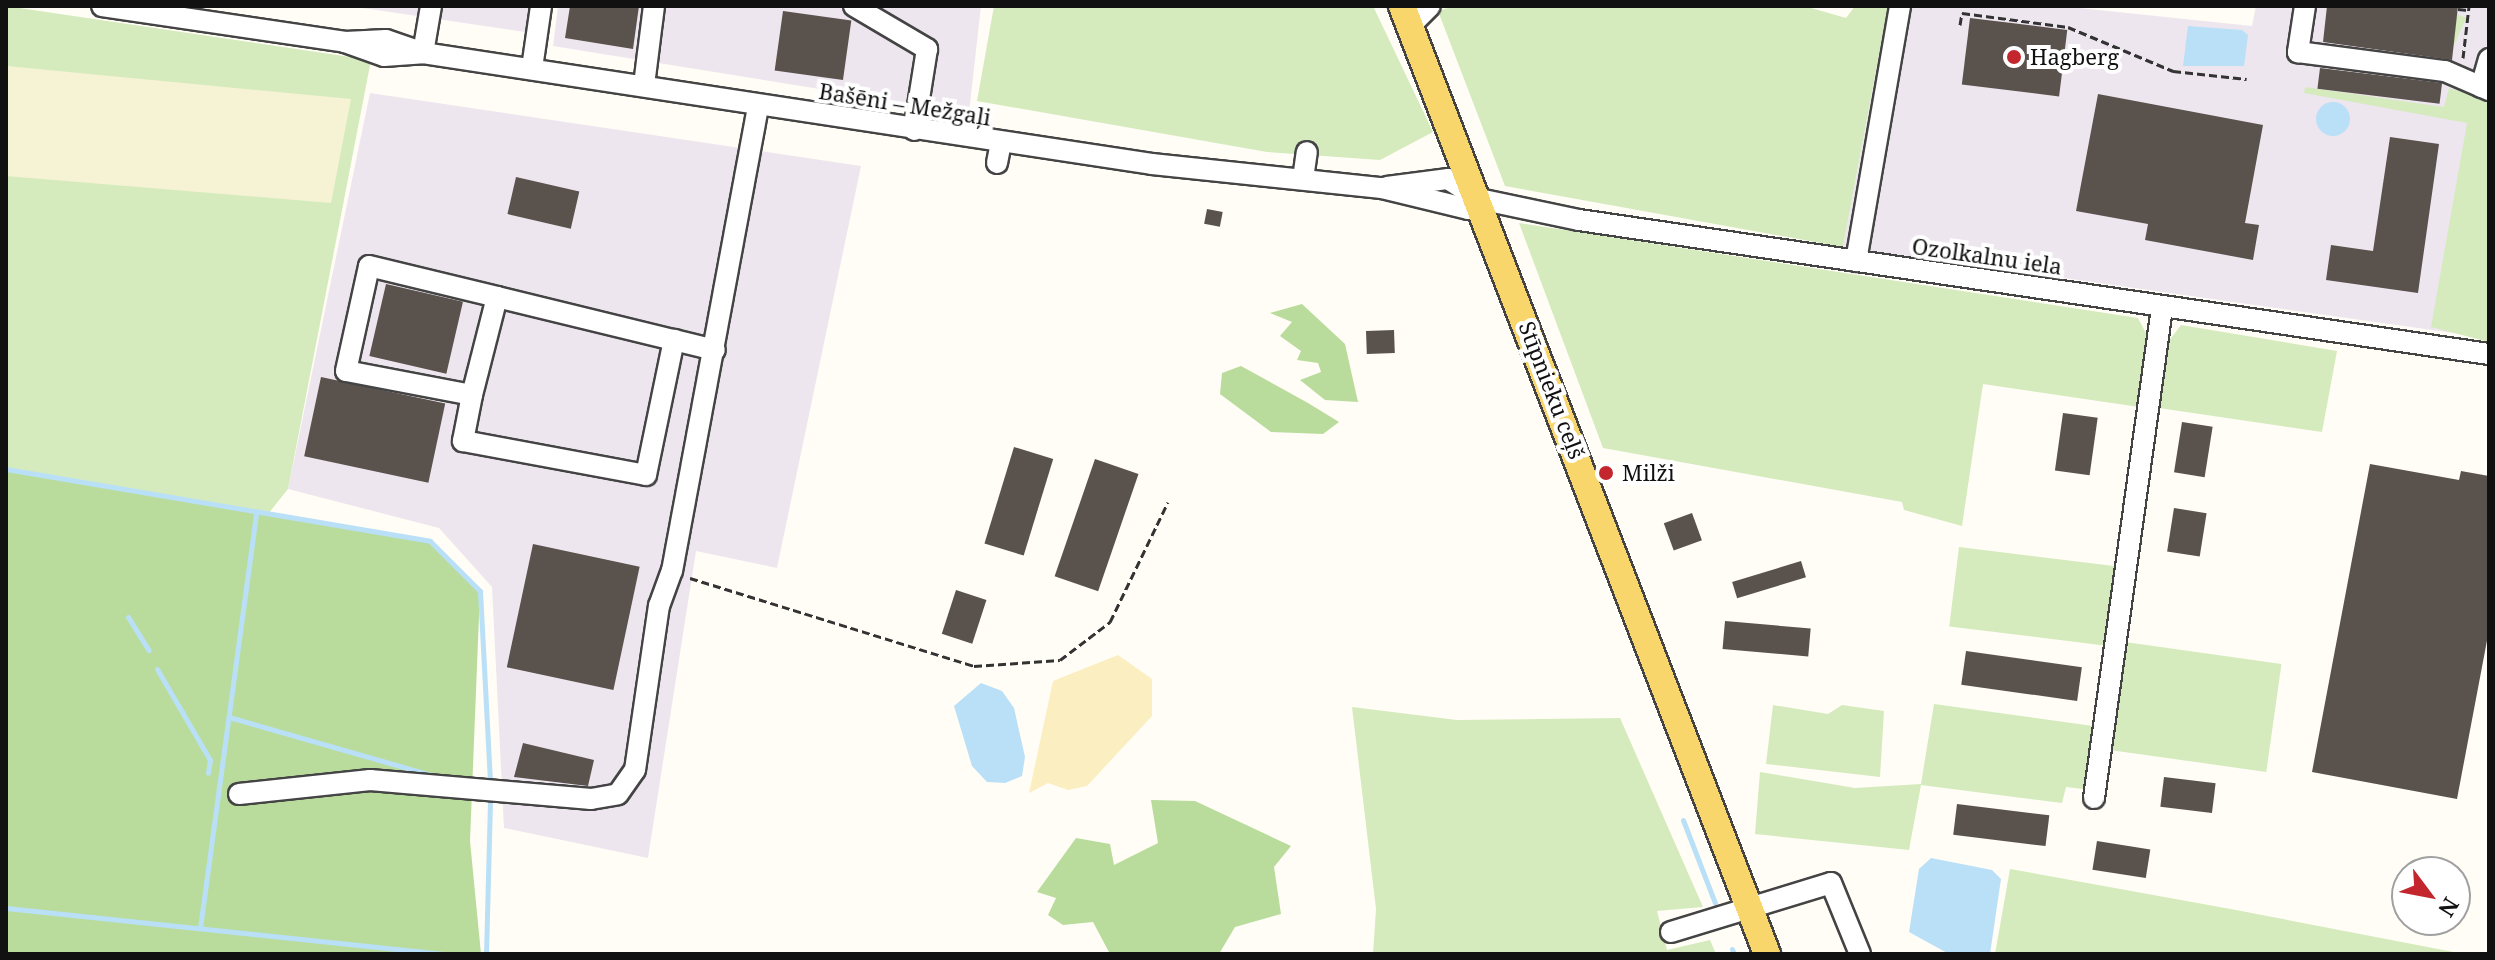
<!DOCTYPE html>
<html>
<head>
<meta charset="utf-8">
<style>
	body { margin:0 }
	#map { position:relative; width:2495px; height:960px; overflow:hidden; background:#fffdf5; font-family:"Noto Serif",serif }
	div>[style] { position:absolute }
	.industrial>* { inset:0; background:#eee6ef }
	.farmland>* { inset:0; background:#f6f3d4; transform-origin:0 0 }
	.green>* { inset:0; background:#d5ebbd; transform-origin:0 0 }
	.forest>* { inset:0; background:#b9dc9c }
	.sand>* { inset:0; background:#fbeec1 }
	.water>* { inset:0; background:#b9e0f7 }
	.round { border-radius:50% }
	.stream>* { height:5px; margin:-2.5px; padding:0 2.5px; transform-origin:2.5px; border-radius:2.5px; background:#b9e0f7 }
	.building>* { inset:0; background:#5a524d; transform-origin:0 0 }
	.path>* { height:3px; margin-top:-1.5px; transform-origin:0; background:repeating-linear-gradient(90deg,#333 0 8px,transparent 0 12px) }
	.roads { filter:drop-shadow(2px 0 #444) drop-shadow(-2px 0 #444) drop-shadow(0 2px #444) drop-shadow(0 -2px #444) }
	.minor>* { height:20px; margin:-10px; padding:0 10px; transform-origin:10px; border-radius:10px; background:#fff }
	.major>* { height:26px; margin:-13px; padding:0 13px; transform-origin:13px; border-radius:13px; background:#f9d66b }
	.dots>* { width:22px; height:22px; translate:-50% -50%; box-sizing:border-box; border:4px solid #fff; border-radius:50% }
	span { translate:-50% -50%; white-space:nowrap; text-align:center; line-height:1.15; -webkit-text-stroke:8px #fff; paint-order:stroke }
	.poi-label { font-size:22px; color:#111 }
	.left { translate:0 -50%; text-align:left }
	.street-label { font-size:22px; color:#111 }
	.frame { position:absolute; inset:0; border:8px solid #111; pointer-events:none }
	.north { position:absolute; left:2391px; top:856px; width:80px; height:80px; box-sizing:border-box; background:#fff; border:2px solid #a0a0a0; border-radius:50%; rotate:122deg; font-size:22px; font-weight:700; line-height:32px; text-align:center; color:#111 }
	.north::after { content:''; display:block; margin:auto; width:28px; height:36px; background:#c4262e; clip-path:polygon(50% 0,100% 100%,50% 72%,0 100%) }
</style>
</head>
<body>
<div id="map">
	<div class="industrial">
		<i style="clip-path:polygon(349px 6px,536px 6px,532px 33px)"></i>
		<i style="clip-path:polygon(558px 6px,981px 6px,969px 113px,553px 46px)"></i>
		<i style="clip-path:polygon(1888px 6px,2060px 6px,2252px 26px,2256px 6px,2489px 6px,2489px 338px,1843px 247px)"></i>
		<i style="clip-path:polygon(370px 93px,861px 166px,777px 568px,696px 551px,648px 858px,504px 828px,492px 587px,439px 528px,288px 489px)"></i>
	</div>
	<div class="farmland">
		<i style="left:6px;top:66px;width:348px;height:110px;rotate:5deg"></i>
	</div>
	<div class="green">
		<i style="clip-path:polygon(6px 6px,371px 60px,288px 489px,268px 514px,6px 469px,6px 176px,331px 203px,351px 99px,6px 66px)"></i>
		<i style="clip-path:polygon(994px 6px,1373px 6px,1433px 132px,1380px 160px,1267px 152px,977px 101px)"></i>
		<i style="clip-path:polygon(1454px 6px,1804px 6px,1846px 18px,1855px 6px,1888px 6px,1843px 247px,1505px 186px,1438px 11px)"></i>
		<i style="left:2457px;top:14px;width:10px;height:53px;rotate:24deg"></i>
		<i style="clip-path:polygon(2305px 87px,2444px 107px,2449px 88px,2489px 100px,2489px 342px,2431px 327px,2467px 123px,2304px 93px)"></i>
		<i style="clip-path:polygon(1519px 223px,2138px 318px,2148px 337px,2139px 407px,1983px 384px,1962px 526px,1904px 510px,1902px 502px,1603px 448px)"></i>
		<i style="clip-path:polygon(2181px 325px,2337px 351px,2322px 432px,2159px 408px,2168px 342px)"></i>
		<i style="left:1959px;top:547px;width:158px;height:80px;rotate:7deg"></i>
		<i style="left:2125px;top:642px;width:158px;height:109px;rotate:8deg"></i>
		<i style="clip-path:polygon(1934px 704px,2093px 726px,2083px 789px,2066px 787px,2062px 803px,1921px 785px,1909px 850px,1755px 834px,1760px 772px,1855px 788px,1921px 784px)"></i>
		<i style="clip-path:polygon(1773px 705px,1828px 714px,1842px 705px,1884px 711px,1880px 777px,1766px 764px)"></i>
		<i style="clip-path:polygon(1352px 707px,1457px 720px,1620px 718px,1703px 907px,1657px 911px,1667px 950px,1710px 940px,1716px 954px,1373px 954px,1376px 909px)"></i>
		<i style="clip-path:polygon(2010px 869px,2236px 910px,2464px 954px,1995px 954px)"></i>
	</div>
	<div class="forest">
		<i style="clip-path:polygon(1302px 304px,1345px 344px,1358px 402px,1325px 400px,1300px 380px,1321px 372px,1318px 363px,1297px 360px,1301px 351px,1280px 336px,1292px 322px,1270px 313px)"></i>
		<i style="clip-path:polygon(1241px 366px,1308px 403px,1339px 422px,1323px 434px,1271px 432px,1220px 394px,1222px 373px)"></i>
		<i style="clip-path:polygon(6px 469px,430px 541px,480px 591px,470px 841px,481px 954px,6px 954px)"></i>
		<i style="clip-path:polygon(1151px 800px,1195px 801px,1291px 846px,1274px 867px,1281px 914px,1235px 927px,1219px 954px,1110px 954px,1093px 922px,1063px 925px,1048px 915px,1056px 898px,1037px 892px,1076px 838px,1110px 844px,1114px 865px,1158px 843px)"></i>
	</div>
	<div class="sand">
		<i style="clip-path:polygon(1118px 655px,1152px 679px,1152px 716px,1087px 786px,1068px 790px,1048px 783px,1029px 793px,1053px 681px)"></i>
	</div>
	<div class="water">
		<i style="clip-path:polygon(2188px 26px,2242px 30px,2248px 35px,2244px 66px,2183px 66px)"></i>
		<i class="round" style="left:2316px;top:102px;width:34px;height:34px"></i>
		<i style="clip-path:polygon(981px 683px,1002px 691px,1014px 708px,1025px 757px,1022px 776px,1005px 783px,987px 782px,972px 766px,954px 706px)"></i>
		<i style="clip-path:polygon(1931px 858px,1992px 870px,2001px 879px,1990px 954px,1949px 954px,1909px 932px,1919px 869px)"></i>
	</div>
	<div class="stream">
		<i style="left:6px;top:469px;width:430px;rotate:9.6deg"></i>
		<i style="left:430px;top:541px;width:71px;rotate:45deg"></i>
		<i style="left:480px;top:591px;width:188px;rotate:87deg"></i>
		<i style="left:128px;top:617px;width:39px;rotate:58deg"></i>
		<i style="left:157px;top:669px;width:105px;rotate:59.8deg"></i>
		<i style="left:210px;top:760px;width:13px;rotate:99deg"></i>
		<i style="left:229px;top:717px;width:217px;rotate:16deg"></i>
		<i style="left:1683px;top:820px;width:89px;rotate:68.9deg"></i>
		<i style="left:6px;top:908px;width:440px;rotate:6deg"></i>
		<i style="left:200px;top:928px;width:420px;rotate:-82.3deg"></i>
		<i style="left:1732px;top:949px;width:5px;rotate:68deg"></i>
		<i style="left:486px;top:954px;width:154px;rotate:-88.5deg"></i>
	</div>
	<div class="building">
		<i style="clip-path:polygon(570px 6px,639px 6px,633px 49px,565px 38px)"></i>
		<i style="clip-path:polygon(2327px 6px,2458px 6px,2452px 60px,2323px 42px)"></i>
		<i style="left:783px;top:11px;width:69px;height:60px;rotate:8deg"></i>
		<i style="left:1970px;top:18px;width:98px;height:67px;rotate:7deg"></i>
		<i style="left:2320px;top:68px;width:123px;height:21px;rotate:7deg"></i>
		<i style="clip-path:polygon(2098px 94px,2263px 125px,2245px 223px,2259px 225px,2253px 260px,2145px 240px,2148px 224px,2076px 211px)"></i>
		<i style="clip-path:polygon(2390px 137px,2439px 144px,2418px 293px,2326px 280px,2331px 245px,2373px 251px)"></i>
		<i style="left:516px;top:177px;width:65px;height:38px;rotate:13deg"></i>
		<i style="left:1207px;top:209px;width:16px;height:15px;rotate:11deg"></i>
		<i style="left:386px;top:284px;width:79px;height:74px;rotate:13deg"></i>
		<i style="left:1394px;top:330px;width:23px;height:28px;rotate:88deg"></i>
		<i style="left:321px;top:377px;width:127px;height:81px;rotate:12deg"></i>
		<i style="left:2063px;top:413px;width:35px;height:58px;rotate:8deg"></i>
		<i style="left:2182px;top:422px;width:31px;height:51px;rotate:9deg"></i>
		<i style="left:1014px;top:447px;width:41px;height:101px;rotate:17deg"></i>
		<i style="left:1095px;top:459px;width:46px;height:124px;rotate:19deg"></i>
		<i style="clip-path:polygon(2370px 464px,2459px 480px,2461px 471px,2489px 476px,2489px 630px,2457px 799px,2312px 772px)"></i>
		<i style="left:2174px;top:508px;width:33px;height:44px;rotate:9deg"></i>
		<i style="left:1692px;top:513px;width:29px;height:30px;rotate:70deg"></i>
		<i style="left:533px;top:544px;width:109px;height:126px;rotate:12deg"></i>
		<i style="left:1801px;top:561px;width:17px;height:72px;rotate:73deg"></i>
		<i style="left:956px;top:590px;width:32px;height:46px;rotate:18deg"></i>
		<i style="left:1725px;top:621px;width:86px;height:28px;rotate:5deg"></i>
		<i style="left:1966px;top:651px;width:117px;height:34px;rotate:8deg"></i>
		<i style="clip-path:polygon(523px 743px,594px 760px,588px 786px,514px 777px)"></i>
		<i style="left:2164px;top:777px;width:52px;height:30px;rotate:7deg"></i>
		<i style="left:1957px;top:804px;width:93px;height:31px;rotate:7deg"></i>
		<i style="left:2097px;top:841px;width:54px;height:29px;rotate:9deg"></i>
	</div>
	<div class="path">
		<i style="left:2458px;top:9px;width:10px;rotate:6deg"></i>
		<i style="left:1960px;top:25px;width:12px;rotate:-81deg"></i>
		<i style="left:1962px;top:13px;width:107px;rotate:7.5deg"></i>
		<i style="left:2068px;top:27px;width:114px;rotate:22.7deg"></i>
		<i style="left:2173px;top:71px;width:74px;rotate:6.2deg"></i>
		<i style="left:2463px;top:58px;width:52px;rotate:-83.4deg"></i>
		<i style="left:690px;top:578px;width:297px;rotate:17.2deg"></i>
		<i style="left:974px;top:666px;width:86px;rotate:-4deg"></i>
		<i style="left:1060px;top:660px;width:63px;rotate:-37.2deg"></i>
		<i style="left:1110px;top:622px;width:133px;rotate:-64.2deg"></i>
	</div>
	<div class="roads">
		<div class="minor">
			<i style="left:102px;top:6px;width:246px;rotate:8.4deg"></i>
			<i style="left:345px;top:42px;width:41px;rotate:-2.8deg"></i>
			<i style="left:386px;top:40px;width:36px;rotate:19deg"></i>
			<i style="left:854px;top:6px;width:85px;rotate:30.5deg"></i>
			<i style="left:927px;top:49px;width:82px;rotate:99.1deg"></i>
			<i style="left:2305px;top:6px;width:47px;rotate:98.7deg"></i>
			<i style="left:2298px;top:52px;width:148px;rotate:7.4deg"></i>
			<i style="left:2445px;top:71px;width:48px;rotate:23.4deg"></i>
			<i style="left:1410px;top:26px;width:28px;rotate:-45deg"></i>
			<i style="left:345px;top:42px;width:41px;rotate:19.7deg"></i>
			<i style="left:384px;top:56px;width:39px;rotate:-4deg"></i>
			<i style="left:423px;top:53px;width:737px;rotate:8.66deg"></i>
			<i style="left:1152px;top:164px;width:231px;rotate:6deg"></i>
			<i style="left:1382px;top:188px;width:89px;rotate:13.7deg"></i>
			<i style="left:1468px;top:209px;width:15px;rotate:-42deg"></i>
			<i style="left:423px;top:53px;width:48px;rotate:-80.3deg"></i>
			<i style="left:532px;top:68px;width:63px;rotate:-81.7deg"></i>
			<i style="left:644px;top:85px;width:80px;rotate:-82.8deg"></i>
			<i style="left:2481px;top:87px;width:29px;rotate:-74deg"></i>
			<i style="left:997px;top:163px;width:21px;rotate:-79deg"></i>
			<i style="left:1303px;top:179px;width:27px;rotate:-82deg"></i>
			<i style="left:1387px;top:187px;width:62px;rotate:-7.5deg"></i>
			<i style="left:1448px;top:179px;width:37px;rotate:33deg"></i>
			<i style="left:1479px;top:199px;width:102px;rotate:11.9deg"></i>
			<i style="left:1579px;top:220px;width:920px;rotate:8.38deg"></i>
			<i style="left:1856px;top:261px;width:259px;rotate:-80.2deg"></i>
			<i style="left:497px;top:297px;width:101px;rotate:104.3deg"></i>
			<i style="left:472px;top:395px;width:128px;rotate:-169.2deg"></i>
			<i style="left:346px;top:371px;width:107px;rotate:-77.6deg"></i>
			<i style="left:369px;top:266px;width:132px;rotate:13.6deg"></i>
			<i style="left:497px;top:297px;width:182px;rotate:13.7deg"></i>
			<i style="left:674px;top:340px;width:42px;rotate:13.7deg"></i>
			<i style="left:472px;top:395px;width:47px;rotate:101.1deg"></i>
			<i style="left:463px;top:441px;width:186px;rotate:10.5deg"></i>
			<i style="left:646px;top:475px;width:138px;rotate:-78.3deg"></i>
			<i style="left:239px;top:794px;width:132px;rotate:-6.1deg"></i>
			<i style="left:370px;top:780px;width:222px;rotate:4.9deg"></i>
			<i style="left:591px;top:799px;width:27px;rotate:-10deg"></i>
			<i style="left:618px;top:794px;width:29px;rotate:-55deg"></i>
			<i style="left:635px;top:770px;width:166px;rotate:-81.7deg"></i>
			<i style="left:659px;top:606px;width:37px;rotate:-70deg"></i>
			<i style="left:672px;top:571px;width:474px;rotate:-79.5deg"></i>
			<i style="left:2094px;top:798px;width:496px;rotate:-82.1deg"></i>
			<i style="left:1671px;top:932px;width:167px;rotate:-17deg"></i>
			<i style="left:1831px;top:883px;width:77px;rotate:67.8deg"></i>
		</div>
		<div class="major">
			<i style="left:1402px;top:6px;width:1016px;rotate:68.94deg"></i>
		</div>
	</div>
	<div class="dots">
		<i style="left:2014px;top:57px;background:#c4262e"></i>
		<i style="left:1606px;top:473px;background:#c4262e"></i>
	</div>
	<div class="poi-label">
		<span class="left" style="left:2030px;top:57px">Hagberg</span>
		<span class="left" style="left:1622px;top:473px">Milži</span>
	</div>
	<div class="street-label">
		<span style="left:905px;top:104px;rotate:9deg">Bašēni – Mežgaļi</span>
		<span style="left:1987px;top:256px;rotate:8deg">Ozolkalnu iela</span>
		<span style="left:1552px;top:390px;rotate:69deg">Stīpnieku ceļš</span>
	</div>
	<div class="frame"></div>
	<div class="north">N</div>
</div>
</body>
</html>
